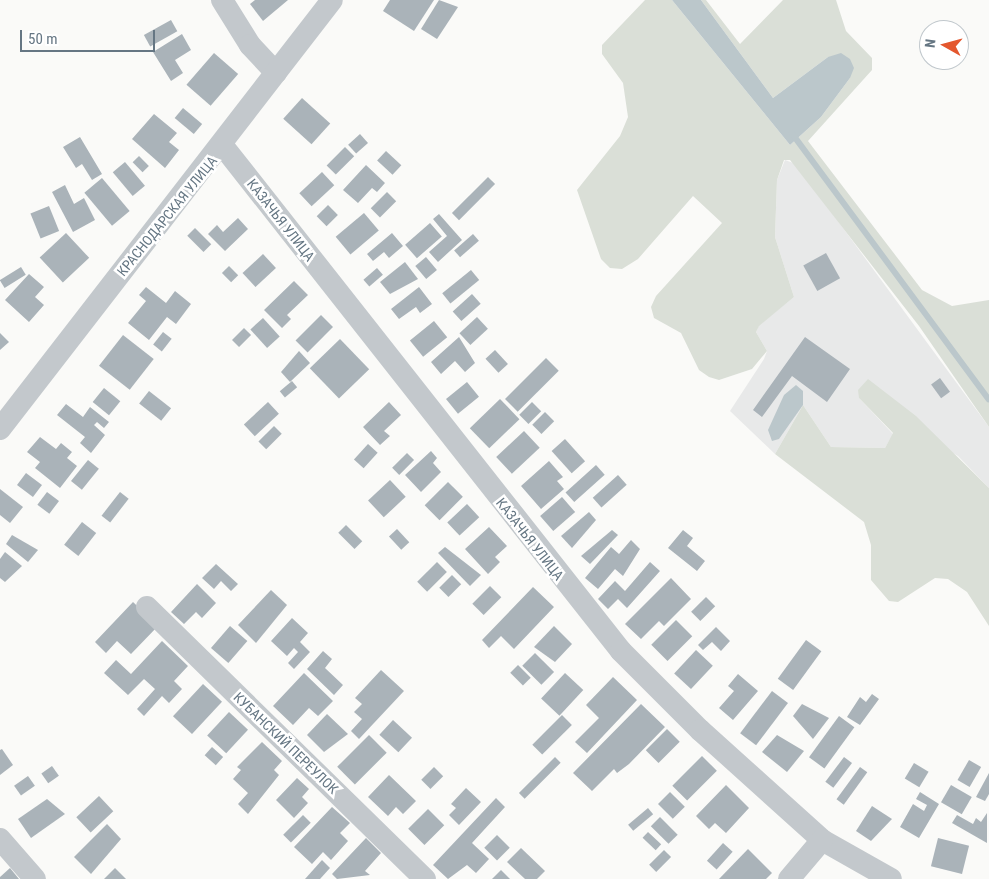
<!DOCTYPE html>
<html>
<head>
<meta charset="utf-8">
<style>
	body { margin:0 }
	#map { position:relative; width:989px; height:879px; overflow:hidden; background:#fafaf8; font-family:"Roboto Condensed",sans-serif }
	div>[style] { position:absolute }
	.built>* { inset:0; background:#e8e9e9 }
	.green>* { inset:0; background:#dadfd7 }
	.water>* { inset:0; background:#bbc7cb }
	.stream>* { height:5.5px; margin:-2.75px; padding:0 2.75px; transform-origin:2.75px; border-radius:2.75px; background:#bbc7cb }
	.building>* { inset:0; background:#aab3b9; transform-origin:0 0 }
	.minor>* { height:22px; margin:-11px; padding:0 11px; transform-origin:11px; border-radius:11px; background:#c3c8cc }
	span { translate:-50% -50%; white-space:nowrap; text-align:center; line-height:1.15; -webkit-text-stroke:5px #fff; paint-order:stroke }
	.street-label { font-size:14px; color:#657683 }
	.north { position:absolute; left:919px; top:20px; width:50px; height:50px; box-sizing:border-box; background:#fff; border:1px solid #c1c8cd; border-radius:50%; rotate:277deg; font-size:14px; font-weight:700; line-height:20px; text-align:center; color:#657683 }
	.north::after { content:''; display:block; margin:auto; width:18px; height:22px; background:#e4572e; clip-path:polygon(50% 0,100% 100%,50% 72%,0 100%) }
	.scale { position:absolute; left:20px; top:30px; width:135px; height:22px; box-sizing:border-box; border:2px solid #657683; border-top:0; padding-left:6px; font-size:15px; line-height:18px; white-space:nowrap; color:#657683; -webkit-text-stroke:4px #fff; paint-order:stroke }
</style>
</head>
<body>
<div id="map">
	<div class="built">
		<i style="clip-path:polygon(785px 160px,796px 164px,989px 427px,989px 488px,958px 456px,859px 398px,893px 434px,885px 448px,831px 447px,803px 405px,775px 454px,730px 411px,764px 359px,767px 351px,756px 332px,759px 325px,794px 297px,775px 237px,777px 180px)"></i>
	</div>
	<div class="green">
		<i style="clip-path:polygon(645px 0,672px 0,790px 145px,821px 117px,850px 78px,828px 57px,773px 98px,701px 0,706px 0,740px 44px,783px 0,836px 0,846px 31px,872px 58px,872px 70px,808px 141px,922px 290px,952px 306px,989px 300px,989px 427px,919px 326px,790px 160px,784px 160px,777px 180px,775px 237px,794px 297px,759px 326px,756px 332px,767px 351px,752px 369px,719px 380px,709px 377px,699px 370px,681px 333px,654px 318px,651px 307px,656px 296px,722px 223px,693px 196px,638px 259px,622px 269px,610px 268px,601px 259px,577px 190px,620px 136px,628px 117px,623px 83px,602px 54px,602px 45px)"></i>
		<i style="clip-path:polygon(868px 379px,916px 416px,989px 488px,989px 626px,967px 592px,948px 579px,935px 578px,898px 602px,889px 601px,871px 580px,871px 545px,864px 522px,775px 454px,803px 405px,831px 447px,885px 448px,893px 433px,859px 398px,858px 390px)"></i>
	</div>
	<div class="water">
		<i style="clip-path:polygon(672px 0,701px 0,773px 98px,828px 57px,841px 53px,850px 59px,854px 68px,850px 78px,821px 117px,790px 145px)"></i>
		<i style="clip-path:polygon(796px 385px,803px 391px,803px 405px,779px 439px,772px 441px,768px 430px,784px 395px)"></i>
	</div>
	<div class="stream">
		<i style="left:792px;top:133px;width:331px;rotate:53.5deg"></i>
	</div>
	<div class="building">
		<i style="clip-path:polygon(255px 0,288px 0,263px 21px,250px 4px)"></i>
		<i style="clip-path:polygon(390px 0,434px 0,414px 31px,383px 11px)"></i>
		<i style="clip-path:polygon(439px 0,458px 7px,437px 39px,421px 29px)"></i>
		<i style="left:171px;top:20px;width:13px;height:31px;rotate:61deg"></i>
		<i style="clip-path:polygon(182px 34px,191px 50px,175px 60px,183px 73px,171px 81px,153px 52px)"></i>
		<i style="left:214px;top:53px;width:32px;height:42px;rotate:41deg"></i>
		<i style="left:302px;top:98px;width:38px;height:28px;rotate:42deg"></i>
		<i style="left:183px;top:108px;width:25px;height:13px;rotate:40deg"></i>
		<i style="clip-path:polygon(154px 114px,177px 133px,169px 142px,179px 150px,165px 168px,132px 139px)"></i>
		<i style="left:360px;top:134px;width:12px;height:16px;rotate:48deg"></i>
		<i style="clip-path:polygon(80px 137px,102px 174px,92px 180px,82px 164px,76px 168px,63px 147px)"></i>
		<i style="left:345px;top:147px;width:13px;height:26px;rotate:45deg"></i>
		<i style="left:386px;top:151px;width:21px;height:13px;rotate:43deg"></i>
		<i style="left:139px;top:156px;width:14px;height:9px;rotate:45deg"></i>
		<i style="left:125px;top:162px;width:31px;height:16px;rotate:50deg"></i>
		<i style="clip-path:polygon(366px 165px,385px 183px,377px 192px,372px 188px,358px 203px,343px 190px)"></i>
		<i style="left:322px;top:172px;width:18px;height:31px;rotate:47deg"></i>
		<i style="left:488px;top:177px;width:10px;height:51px;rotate:45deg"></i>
		<i style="left:102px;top:178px;width:43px;height:23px;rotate:50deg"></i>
		<i style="clip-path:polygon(65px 185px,74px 204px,84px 198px,95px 220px,73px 232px,52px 192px)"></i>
		<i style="left:387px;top:192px;width:13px;height:23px;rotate:45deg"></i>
		<i style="left:328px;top:205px;width:14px;height:16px;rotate:45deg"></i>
		<i style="left:49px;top:206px;width:27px;height:20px;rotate:68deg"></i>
		<i style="left:364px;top:213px;width:23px;height:37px;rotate:50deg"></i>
		<i style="clip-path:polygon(439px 214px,462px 240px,438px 262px,429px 252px,447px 236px,433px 219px)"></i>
		<i style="clip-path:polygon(238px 218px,248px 229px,225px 251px,208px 234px,217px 225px,223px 232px)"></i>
		<i style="left:430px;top:223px;width:18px;height:33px;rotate:49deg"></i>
		<i style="left:195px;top:228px;width:23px;height:11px;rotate:45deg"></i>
		<i style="left:66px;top:233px;width:34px;height:36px;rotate:47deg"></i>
		<i style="clip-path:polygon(392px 233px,403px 246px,389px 258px,384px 252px,373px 261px,367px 254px)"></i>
		<i style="left:473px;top:234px;width:9px;height:25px;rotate:49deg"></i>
		<i style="left:826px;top:253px;width:29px;height:26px;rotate:61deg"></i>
		<i style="left:263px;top:254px;width:19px;height:28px;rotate:47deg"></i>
		<i style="left:426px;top:257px;width:17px;height:14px;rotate:50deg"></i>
		<i style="clip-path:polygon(405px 262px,418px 279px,390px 294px,380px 282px)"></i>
		<i style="left:229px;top:266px;width:13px;height:10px;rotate:45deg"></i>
		<i style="left:21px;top:267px;width:9px;height:25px;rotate:58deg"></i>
		<i style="left:377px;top:268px;width:9px;height:18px;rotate:49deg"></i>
		<i style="left:471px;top:270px;width:13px;height:37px;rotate:51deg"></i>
		<i style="clip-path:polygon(29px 274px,44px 287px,35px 297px,44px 305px,29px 322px,5px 300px)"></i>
		<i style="clip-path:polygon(294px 281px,308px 295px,287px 315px,291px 319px,282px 328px,264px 310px)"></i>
		<i style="clip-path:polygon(146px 287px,166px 303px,175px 291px,191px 304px,176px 324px,167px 317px,149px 340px,128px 323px,146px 301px,139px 295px)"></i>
		<i style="clip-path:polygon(419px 287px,432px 304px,420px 313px,416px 307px,399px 319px,391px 309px)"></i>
		<i style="left:472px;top:294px;width:13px;height:26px;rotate:48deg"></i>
		<i style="left:321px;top:315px;width:17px;height:36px;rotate:45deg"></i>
		<i style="left:477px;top:317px;width:16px;height:24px;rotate:47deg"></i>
		<i style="left:263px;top:318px;width:25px;height:17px;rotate:48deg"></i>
		<i style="left:434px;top:321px;width:21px;height:31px;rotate:51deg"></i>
		<i style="left:244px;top:328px;width:10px;height:17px;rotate:45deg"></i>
		<i style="left:163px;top:332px;width:11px;height:16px;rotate:38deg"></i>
		<i style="clip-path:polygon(0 333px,9px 342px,0 350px)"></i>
		<i style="left:123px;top:335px;width:39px;height:39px;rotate:38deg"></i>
		<i style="clip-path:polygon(459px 337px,475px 363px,465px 372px,455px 361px,441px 374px,431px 362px)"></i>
		<i style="clip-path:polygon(805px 337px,850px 369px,827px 402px,792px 376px,762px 417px,753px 410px)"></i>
		<i style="left:340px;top:339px;width:42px;height:42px;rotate:46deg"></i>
		<i style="left:495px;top:350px;width:19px;height:13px;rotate:47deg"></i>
		<i style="clip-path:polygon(299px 351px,310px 363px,290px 382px,281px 372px)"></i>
		<i style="left:546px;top:358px;width:18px;height:58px;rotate:45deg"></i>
		<i style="left:940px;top:378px;width:17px;height:11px;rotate:54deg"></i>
		<i style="left:292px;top:381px;width:8px;height:16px;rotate:50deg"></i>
		<i style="left:467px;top:382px;width:19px;height:27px;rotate:51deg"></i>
		<i style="left:104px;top:388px;width:21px;height:18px;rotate:39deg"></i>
		<i style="left:149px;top:391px;width:28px;height:16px;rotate:38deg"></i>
		<i style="left:500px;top:399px;width:28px;height:42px;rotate:46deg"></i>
		<i style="left:268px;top:402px;width:16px;height:33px;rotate:47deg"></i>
		<i style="clip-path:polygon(389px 402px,401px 415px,384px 431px,390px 436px,380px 445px,363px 427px)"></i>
		<i style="left:532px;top:402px;width:13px;height:18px;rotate:45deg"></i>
		<i style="clip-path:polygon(66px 404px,83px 417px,90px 407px,109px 422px,104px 428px,97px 422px,94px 425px,105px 435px,91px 453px,80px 443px,85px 437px,57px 415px)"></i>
		<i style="left:545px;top:412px;width:13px;height:18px;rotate:45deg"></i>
		<i style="left:274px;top:426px;width:11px;height:22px;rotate:45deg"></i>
		<i style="left:524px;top:431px;width:23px;height:38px;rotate:47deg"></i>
		<i style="clip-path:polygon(40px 437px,56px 449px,61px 443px,72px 452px,67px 458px,77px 466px,60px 488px,35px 468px,40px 462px,27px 452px)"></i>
		<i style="left:565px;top:439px;width:30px;height:18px;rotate:48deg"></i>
		<i style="left:368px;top:444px;width:13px;height:21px;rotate:42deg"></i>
		<i style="clip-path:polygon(431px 451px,437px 458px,433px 463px,441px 472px,421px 492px,405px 475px)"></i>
		<i style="left:407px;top:453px;width:10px;height:21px;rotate:45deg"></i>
		<i style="left:88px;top:460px;width:14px;height:27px;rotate:39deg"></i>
		<i style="clip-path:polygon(549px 461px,563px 477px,557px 481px,564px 489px,541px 509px,521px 486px)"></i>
		<i style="left:596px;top:465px;width:13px;height:41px;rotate:48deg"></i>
		<i style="left:26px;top:473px;width:20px;height:15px;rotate:37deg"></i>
		<i style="left:618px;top:475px;width:13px;height:34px;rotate:48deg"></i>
		<i style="left:390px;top:480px;width:23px;height:30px;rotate:47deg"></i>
		<i style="left:448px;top:482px;width:21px;height:33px;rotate:45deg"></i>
		<i style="clip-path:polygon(0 489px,23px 507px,10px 523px,0 515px)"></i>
		<i style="left:47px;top:492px;width:15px;height:16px;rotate:37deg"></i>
		<i style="left:120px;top:492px;width:11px;height:30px;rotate:38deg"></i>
		<i style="left:562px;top:497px;width:20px;height:29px;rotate:49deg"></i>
		<i style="left:467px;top:504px;width:18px;height:27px;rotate:47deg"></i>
		<i style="clip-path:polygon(589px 512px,596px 520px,572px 548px,561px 536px)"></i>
		<i style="left:82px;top:522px;width:18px;height:29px;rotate:38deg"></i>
		<i style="left:346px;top:525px;width:23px;height:11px;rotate:45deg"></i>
		<i style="clip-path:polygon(489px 527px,507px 546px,495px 557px,500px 562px,488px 574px,465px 549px)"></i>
		<i style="left:397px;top:529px;width:18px;height:11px;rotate:47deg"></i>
		<i style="clip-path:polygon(612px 530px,618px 535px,590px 564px,581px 556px)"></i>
		<i style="clip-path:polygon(683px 530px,693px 538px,687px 546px,705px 561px,697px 571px,668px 548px)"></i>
		<i style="clip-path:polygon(12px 535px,38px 550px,28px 562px,6px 544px)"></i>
		<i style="clip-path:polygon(631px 540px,640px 549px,623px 576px,615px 569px,598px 589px,585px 578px,611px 547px,619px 554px)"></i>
		<i style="clip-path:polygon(445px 547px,481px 575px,470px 586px,438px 553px)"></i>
		<i style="clip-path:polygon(5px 552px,22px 566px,5px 582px,0 578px,0 559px)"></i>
		<i style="left:437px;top:562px;width:14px;height:28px;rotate:45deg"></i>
		<i style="clip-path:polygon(650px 562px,660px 571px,627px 608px,618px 599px,608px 609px,598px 599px,615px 581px,625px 591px)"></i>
		<i style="clip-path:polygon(216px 564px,238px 584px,231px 591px,221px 581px,214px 589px,202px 578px)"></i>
		<i style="left:452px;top:575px;width:13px;height:18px;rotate:45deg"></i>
		<i style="clip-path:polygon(671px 578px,691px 599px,664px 626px,659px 621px,641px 639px,625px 624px)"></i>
		<i style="clip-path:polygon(197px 584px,216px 603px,202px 618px,196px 612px,184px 624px,171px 612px)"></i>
		<i style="left:490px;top:586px;width:16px;height:25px;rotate:45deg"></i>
		<i style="clip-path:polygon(533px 587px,554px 607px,514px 649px,501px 636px,489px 648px,482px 640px)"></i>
		<i style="clip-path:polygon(271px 590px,287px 605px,256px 643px,238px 625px)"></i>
		<i style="left:706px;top:597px;width:13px;height:21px;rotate:45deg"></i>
		<i style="clip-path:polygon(133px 602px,158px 626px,131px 654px,117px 641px,106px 653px,95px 642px)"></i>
		<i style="clip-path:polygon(292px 618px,308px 633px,300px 642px,310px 652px,294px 669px,288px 663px,298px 652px,294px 648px,287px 656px,271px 641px)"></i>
		<i style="left:676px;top:620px;width:23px;height:35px;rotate:45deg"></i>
		<i style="left:230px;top:626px;width:23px;height:29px;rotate:41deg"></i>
		<i style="clip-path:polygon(554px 626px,572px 644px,555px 662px,534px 647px)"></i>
		<i style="clip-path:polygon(716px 627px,730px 641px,721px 651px,712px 642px,703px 650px,698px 645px)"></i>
		<i style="left:806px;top:640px;width:19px;height:48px;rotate:36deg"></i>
		<i style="clip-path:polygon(162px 641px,188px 666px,174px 681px,182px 689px,169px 703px,162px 696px,144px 716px,137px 709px,155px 689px,144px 679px,128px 695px,104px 673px,116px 660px,131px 674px)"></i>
		<i style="left:696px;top:650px;width:23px;height:32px;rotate:43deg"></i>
		<i style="clip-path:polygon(323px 651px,332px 659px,325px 668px,343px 685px,334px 695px,307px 669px)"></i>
		<i style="left:535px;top:653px;width:27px;height:18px;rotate:45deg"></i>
		<i style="left:518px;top:665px;width:18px;height:11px;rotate:45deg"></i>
		<i style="clip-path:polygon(381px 670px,404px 691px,359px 739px,351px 731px,362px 719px,354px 712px,362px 704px,355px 698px)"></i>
		<i style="clip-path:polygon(304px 673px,333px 701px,318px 716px,309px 708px,293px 725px,273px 706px)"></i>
		<i style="left:565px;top:673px;width:25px;height:35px;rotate:43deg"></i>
		<i style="clip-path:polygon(738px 674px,758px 691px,733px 720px,719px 708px,734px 691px,728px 686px)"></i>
		<i style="clip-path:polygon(613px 677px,637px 700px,587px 753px,575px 742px,599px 718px,586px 705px)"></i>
		<i style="left:203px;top:684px;width:26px;height:44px;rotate:43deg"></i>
		<i style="left:772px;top:691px;width:20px;height:53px;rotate:37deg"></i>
		<i style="clip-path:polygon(872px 694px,879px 699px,860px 725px,847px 717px,860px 697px,866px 702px)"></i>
		<i style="clip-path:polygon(641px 704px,665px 727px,629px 764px,617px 773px,614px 769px,592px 791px,573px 773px)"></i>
		<i style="clip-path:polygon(802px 704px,829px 718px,813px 739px,793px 716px)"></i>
		<i style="left:229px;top:712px;width:26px;height:32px;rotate:43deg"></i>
		<i style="clip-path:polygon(327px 714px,348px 734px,324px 752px,307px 735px)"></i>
		<i style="left:562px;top:715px;width:14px;height:42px;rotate:45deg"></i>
		<i style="left:839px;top:716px;width:19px;height:51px;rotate:36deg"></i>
		<i style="left:393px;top:720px;width:26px;height:20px;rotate:43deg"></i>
		<i style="left:667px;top:729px;width:18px;height:30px;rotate:45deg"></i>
		<i style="left:369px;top:735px;width:25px;height:45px;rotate:45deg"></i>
		<i style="clip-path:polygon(777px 735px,804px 751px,787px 772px,762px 752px)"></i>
		<i style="clip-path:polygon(262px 742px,282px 761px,274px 770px,279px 775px,248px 814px,238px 804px,248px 793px,233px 779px,241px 770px,237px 767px)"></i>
		<i style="left:212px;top:747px;width:15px;height:11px;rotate:42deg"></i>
		<i style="clip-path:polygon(2px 749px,13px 765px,0 775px,0 750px)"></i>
		<i style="left:702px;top:756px;width:21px;height:42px;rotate:45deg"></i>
		<i style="left:555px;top:757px;width:8px;height:51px;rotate:45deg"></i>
		<i style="left:844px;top:757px;width:10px;height:31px;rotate:37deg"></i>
		<i style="left:969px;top:760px;width:14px;height:23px;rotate:30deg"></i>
		<i style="left:914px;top:763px;width:17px;height:18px;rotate:31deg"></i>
		<i style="left:52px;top:766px;width:12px;height:13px;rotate:55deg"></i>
		<i style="left:434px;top:767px;width:13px;height:18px;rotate:45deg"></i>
		<i style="left:860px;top:767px;width:9px;height:40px;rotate:36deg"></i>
		<i style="clip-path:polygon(989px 773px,989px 794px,985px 801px,976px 797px)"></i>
		<i style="clip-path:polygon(389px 775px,416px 801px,403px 814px,396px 807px,388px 816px,368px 797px)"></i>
		<i style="left:28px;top:776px;width:12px;height:17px;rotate:55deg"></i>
		<i style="clip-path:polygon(297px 778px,309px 789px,302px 797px,308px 803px,294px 818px,276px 800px)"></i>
		<i style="clip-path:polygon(726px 785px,749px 808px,726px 833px,715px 823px,709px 829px,696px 816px)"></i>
		<i style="left:951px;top:785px;width:24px;height:20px;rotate:30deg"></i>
		<i style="clip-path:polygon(466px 788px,481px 802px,459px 825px,449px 815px,456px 808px,451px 804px)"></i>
		<i style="left:670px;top:792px;width:21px;height:17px;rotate:45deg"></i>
		<i style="clip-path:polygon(920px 792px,939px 804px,919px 838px,900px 827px,913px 804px,924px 811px,927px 805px,916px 799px)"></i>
		<i style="left:99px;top:796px;width:21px;height:31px;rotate:47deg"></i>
		<i style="clip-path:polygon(496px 798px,505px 807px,472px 843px,489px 859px,476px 873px,467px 865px,448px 879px,433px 865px)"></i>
		<i style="clip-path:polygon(47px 799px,65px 814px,31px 838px,18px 819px)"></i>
		<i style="clip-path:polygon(872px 806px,892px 819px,871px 841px,856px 831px)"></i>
		<i style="clip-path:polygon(332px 807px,350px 823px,340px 833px,348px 841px,331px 860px,323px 852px,312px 864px,294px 847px)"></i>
		<i style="left:648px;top:808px;width:8px;height:26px;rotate:50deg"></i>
		<i style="left:428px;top:809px;width:23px;height:28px;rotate:45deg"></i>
		<i style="clip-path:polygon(987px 813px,987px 843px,952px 823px,957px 815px,973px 824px,976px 818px,981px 822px)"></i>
		<i style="left:303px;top:815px;width:11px;height:28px;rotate:45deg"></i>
		<i style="left:660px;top:817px;width:25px;height:13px;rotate:45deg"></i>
		<i style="clip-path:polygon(107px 824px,121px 839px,91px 874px,74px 857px)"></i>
		<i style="left:648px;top:832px;width:18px;height:8px;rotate:43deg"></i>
		<i style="left:497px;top:835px;width:18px;height:18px;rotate:45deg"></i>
		<i style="clip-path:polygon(366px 838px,381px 853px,365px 871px,370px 875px,337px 879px,332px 874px)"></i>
		<i style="left:938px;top:838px;width:32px;height:29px;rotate:14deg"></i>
		<i style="left:723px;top:843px;width:13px;height:24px;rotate:42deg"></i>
		<i style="clip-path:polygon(521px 848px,545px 871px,537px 879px,525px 879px,507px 862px)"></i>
		<i style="clip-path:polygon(748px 849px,772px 873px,766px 879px,719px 879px)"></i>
		<i style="left:664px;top:850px;width:10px;height:21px;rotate:45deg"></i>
		<i style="clip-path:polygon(322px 860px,330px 868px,320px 879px,305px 879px)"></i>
		<i style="clip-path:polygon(10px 868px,19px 879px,0 879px,0 877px)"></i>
		<i style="clip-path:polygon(115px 868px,126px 879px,104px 879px)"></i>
		<i style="clip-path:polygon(501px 870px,510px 879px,492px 879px)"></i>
	</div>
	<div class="minor">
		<i style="left:222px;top:0;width:53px;rotate:58.1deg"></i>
		<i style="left:250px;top:45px;width:38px;rotate:47deg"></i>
		<i style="left:223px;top:146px;width:643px;rotate:51.76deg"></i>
		<i style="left:621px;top:651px;width:112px;rotate:45deg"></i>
		<i style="left:700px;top:730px;width:164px;rotate:42deg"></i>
		<i style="left:822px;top:840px;width:79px;rotate:29.5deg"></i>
		<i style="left:0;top:429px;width:542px;rotate:-52.26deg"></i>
		<i style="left:147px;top:607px;width:389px;rotate:44.4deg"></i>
		<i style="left:0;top:839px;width:53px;rotate:48.8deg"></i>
		<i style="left:789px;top:879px;width:51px;rotate:-49.8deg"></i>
	</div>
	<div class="street-label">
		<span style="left:167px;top:216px;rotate:-51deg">КРАСНОДАРСКАЯ УЛИЦА</span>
		<span style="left:281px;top:220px;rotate:52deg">КАЗАЧЬЯ УЛИЦА</span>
		<span style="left:530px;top:539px;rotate:52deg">КАЗАЧЬЯ УЛИЦА</span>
		<span style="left:286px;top:743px;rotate:44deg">КУБАНСКИЙ ПЕРЕУЛОК</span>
	</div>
	<div class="north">N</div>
	<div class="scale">50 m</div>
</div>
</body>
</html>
